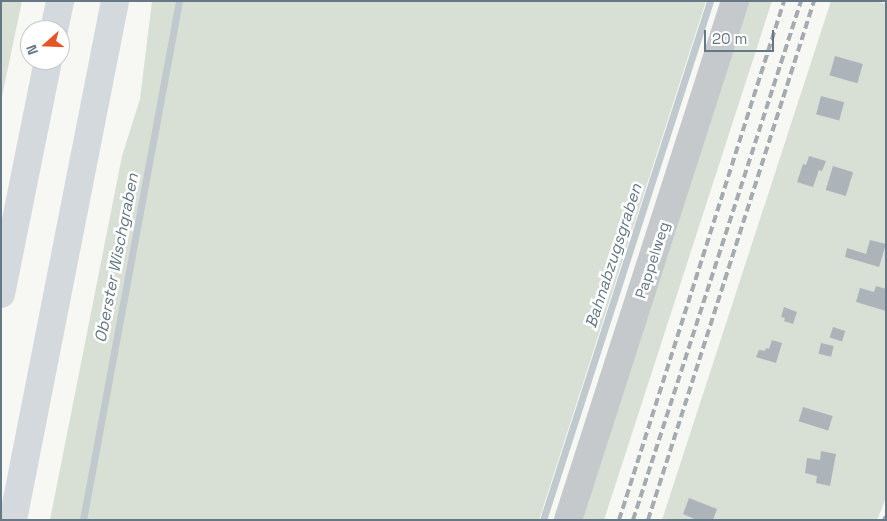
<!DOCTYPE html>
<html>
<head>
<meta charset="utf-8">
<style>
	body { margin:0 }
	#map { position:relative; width:887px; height:521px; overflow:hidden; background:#f7f7f4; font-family:"Space Grotesk",sans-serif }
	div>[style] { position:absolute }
	.green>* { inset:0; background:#d8dfd5 }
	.stream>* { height:7px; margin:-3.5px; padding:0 3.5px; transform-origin:3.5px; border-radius:3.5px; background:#bfc9ce }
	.building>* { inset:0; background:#acb4ba; transform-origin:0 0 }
	.minor>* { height:28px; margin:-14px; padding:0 14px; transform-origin:14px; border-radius:14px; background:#c5c9cc }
	.motorway>* { height:28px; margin:-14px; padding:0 14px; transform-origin:14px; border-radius:14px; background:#d4d9dd }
	.rail>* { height:4px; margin-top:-2px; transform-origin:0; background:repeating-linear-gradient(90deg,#a5abb1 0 8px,transparent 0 12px) }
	span { translate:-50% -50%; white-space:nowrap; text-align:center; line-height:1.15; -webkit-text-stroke:5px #fff; paint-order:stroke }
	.street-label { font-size:15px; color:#667786 }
	.water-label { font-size:16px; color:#617882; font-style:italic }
	.frame { position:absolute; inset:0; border:2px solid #667786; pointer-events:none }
	.north { position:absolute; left:20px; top:20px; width:50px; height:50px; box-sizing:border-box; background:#fff; border:1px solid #c2c9cf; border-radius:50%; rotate:250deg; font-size:14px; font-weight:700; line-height:20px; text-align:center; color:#667786 }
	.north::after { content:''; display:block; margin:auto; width:18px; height:22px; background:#e75524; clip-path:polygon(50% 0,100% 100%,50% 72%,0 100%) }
	.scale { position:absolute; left:704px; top:30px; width:70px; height:22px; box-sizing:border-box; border:2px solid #667786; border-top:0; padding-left:6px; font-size:15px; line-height:18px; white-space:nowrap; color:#667786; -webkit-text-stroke:4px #fff; paint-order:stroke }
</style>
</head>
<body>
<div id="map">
	<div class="green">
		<i style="clip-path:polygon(1px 1px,22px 1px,1px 101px)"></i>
		<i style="clip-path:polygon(152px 1px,706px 1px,539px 520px,50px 520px,122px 156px,140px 99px)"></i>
		<i style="clip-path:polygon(744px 1px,772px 1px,604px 520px,580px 520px)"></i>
		<i style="clip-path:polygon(831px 1px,876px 1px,886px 4px,886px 498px,877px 520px,662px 520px)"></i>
	</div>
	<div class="stream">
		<i style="left:83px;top:520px;width:528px;rotate:-79.52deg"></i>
		<i style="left:543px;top:520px;width:545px;rotate:-72.16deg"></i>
	</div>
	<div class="building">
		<i style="left:835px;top:56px;width:29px;height:20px;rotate:16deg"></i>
		<i style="left:821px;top:96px;width:24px;height:19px;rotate:15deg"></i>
		<i style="clip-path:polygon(809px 156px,826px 161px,822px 171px,819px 170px,813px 187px,797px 182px,803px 164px,806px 165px)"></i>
		<i style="left:833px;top:166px;width:21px;height:25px;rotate:17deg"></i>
		<i style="clip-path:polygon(870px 240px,886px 244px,879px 267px,845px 257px,847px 248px,866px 254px)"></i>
		<i style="clip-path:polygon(876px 286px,886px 289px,886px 311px,856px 302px,860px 288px,874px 292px)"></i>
		<i style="clip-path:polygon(784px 307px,797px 312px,793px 324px,784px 321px,785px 318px,781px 317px)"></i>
		<i style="left:833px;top:327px;width:13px;height:11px;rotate:18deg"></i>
		<i style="clip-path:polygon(772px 340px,782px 343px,776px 363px,756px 357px,759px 350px,765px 351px,766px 348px,769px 349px)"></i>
		<i style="left:821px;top:343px;width:13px;height:11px;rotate:13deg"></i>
		<i style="left:803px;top:407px;width:31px;height:15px;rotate:17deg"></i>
		<i style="clip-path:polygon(821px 451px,836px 454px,830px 486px,816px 483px,817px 476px,805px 473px,807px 458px,820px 460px)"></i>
		<i style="clip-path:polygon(689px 498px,717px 509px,713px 520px,697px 520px,683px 514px)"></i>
	</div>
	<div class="minor">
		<i style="left:568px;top:520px;width:545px;rotate:-72.16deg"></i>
	</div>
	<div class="motorway">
		<i style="left:54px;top:30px;width:30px;rotate:-78deg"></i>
		<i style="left:1px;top:294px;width:239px;rotate:-78.6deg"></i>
		<i style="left:13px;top:520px;width:529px;rotate:-78.88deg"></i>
	</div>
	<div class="rail">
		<i style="left:619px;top:520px;width:545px;rotate:-72.36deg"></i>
		<i style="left:633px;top:520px;width:546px;rotate:-72.06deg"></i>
		<i style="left:648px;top:520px;width:545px;rotate:-72.26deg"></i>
		<i style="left:884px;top:520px;width:4px;rotate:-63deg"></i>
	</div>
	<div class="street-label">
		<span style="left:652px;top:260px;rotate:-72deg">Pappelweg</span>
	</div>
	<div class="water-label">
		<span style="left:614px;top:256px;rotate:-72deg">Bahnabzugsgraben</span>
		<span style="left:117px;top:258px;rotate:-79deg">Oberster Wischgraben</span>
	</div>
	<div class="frame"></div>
	<div class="north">N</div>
	<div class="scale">20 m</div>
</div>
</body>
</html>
